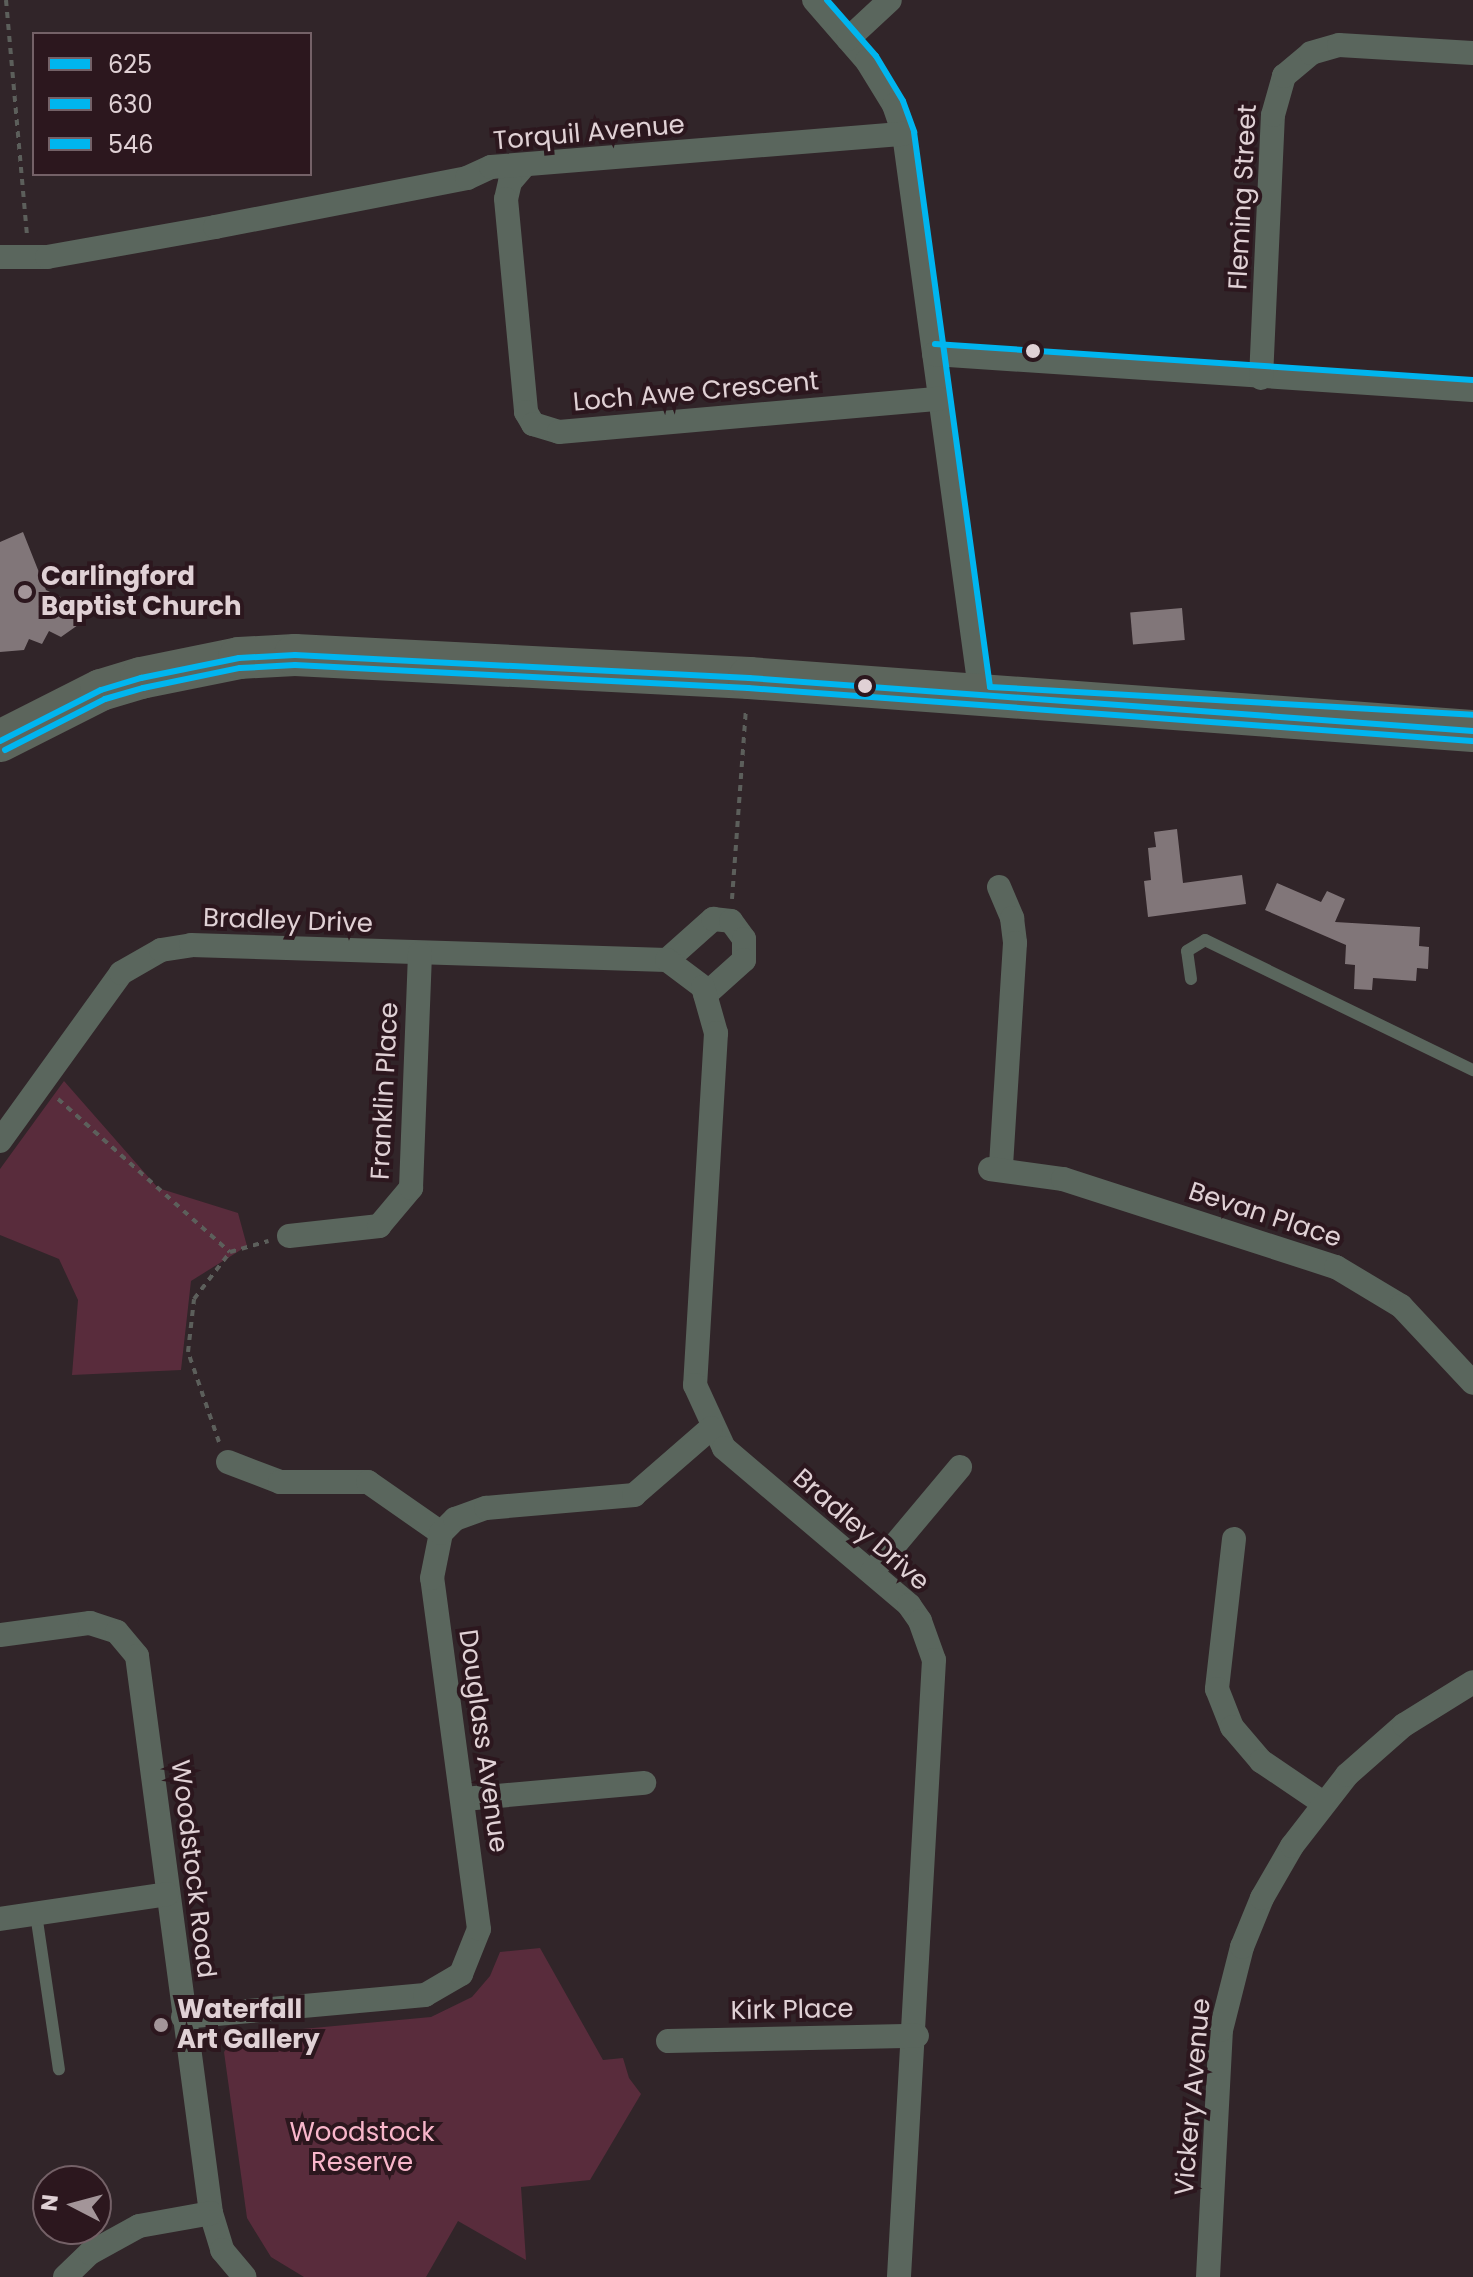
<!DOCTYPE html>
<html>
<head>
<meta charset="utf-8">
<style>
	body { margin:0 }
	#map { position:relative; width:1473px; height:2277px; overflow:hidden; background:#312529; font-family:Poppins,sans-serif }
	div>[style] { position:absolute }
	.green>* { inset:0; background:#592c3c }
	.building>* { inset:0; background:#817679; transform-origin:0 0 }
	.path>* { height:4px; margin-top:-2px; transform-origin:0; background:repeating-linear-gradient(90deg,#5c5f5b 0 6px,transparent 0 12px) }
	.service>* { height:12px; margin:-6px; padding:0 6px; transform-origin:6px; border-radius:6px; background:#5a665d }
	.minor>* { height:24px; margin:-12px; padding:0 12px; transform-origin:12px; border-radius:12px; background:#5a665d }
	.trunk>* { height:42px; margin:-21px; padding:0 21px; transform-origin:21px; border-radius:21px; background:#5c655c }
	.bus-1>* { height:6px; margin:-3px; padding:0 3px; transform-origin:3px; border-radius:3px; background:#00b5ef }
	.bus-2>* { height:6px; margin:-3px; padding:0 3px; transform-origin:3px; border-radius:3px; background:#00b5ef }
	.bus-3>* { height:6px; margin:-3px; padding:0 3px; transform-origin:3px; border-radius:3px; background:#00b5ef }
	.dots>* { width:22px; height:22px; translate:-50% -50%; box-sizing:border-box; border:4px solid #2c171e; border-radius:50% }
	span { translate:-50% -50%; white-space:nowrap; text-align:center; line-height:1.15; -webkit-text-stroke:8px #2c171e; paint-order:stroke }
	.street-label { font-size:26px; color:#e0d1d5 }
	.poi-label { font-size:26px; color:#e0d1d5; font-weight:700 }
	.left { translate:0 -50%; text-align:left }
	.park-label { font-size:26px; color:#f8b6ca }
	.legend { position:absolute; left:32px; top:32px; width:280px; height:144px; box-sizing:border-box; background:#2c171e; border:2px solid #746167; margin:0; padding:10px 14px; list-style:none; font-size:24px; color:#e0d1d5 }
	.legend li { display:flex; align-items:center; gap:16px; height:40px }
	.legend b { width:40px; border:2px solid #746167 }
	.north { position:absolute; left:32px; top:2165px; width:80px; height:80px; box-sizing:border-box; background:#2c171e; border:2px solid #746167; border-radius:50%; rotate:276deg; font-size:22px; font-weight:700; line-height:32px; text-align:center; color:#e0d1d5 }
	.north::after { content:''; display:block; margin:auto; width:28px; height:36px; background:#a39599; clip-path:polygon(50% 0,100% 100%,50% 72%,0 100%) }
</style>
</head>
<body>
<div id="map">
	<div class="green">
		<i style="clip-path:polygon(64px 1081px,158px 1188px,238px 1213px,247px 1246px,191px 1281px,181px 1370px,72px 1375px,78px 1300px,59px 1259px,0 1235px,0 1169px)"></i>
		<i style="clip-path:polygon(540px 1948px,603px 2060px,623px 2058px,629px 2078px,641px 2094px,590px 2180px,521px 2187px,526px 2260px,458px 2221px,426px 2277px,304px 2277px,271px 2257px,247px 2218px,224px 2052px,237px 2035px,431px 2017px,472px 1997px,490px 1976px,500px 1952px)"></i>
	</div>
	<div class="building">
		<i style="clip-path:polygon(23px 532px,46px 590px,77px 605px,78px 625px,61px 637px,49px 631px,42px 644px,29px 639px,24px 650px,0 652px,0 542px)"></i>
		<i style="left:1182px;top:608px;width:32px;height:52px;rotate:85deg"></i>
		<i style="clip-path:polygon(1177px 829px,1183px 883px,1242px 875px,1246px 904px,1148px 917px,1144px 881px,1151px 880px,1148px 848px,1156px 847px,1154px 832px)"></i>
		<i style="clip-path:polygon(1277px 883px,1321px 902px,1327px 891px,1345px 899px,1335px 922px,1420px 927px,1419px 946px,1429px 947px,1428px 969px,1417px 968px,1416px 981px,1373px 978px,1372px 990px,1354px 989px,1355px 965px,1345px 964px,1346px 945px,1265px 910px)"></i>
	</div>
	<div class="path">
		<i style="left:6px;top:0;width:236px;rotate:84.9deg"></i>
		<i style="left:732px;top:899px;width:191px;rotate:-85.8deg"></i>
		<i style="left:58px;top:1099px;width:230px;rotate:41.7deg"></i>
		<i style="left:219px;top:1442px;width:95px;rotate:-109deg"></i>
		<i style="left:188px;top:1352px;width:53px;rotate:-83.5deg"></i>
		<i style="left:194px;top:1299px;width:59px;rotate:-52.5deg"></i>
		<i style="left:230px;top:1252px;width:40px;rotate:-16deg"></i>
	</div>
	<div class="service">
		<i style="left:1191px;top:979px;width:28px;rotate:-98deg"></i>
		<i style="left:1187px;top:951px;width:21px;rotate:-31deg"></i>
		<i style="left:1205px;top:940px;width:298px;rotate:25.9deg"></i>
		<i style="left:36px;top:1914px;width:157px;rotate:81.6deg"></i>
	</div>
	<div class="minor">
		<i style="left:814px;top:0;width:81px;rotate:49deg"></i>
		<i style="left:867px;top:61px;width:52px;rotate:58.5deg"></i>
		<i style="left:894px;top:105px;width:31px;rotate:71deg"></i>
		<i style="left:904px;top:134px;width:567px;rotate:82.2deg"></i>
		<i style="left:848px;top:39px;width:57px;rotate:-42.9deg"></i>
		<i style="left:524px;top:166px;width:21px;rotate:131deg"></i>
		<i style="left:510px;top:182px;width:17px;rotate:103deg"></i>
		<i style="left:506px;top:199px;width:214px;rotate:84.6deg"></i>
		<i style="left:526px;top:412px;width:14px;rotate:60deg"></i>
		<i style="left:533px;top:424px;width:27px;rotate:17deg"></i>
		<i style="left:559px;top:432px;width:381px;rotate:-5deg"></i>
		<i style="left:0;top:257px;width:47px"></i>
		<i style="left:47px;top:257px;width:171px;rotate:-10.1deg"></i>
		<i style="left:215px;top:227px;width:257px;rotate:-11deg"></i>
		<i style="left:467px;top:178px;width:26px;rotate:-25deg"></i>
		<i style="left:491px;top:167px;width:414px;rotate:-4.6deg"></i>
		<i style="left:934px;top:354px;width:540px;rotate:3.82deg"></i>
		<i style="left:1261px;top:378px;width:263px;rotate:-87.4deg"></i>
		<i style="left:1273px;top:115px;width:41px;rotate:-74.2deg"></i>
		<i style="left:1284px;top:76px;width:35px;rotate:-40deg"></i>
		<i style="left:1311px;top:53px;width:29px;rotate:-16deg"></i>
		<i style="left:1339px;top:45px;width:134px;rotate:3.4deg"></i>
		<i style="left:999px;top:887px;width:34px;rotate:67deg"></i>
		<i style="left:1012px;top:918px;width:25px;rotate:83deg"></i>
		<i style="left:1015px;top:943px;width:224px;rotate:93.6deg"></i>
		<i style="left:667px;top:960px;width:62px;rotate:-41.7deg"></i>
		<i style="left:713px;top:919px;width:18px;rotate:6deg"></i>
		<i style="left:731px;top:921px;width:22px;rotate:54deg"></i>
		<i style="left:744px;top:939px;width:21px;rotate:90deg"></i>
		<i style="left:744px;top:960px;width:52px;rotate:138.1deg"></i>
		<i style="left:0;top:1141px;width:207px;rotate:-54.2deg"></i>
		<i style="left:121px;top:973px;width:46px;rotate:-29.9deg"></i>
		<i style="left:161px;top:950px;width:30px;rotate:-9deg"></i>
		<i style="left:191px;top:945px;width:476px;rotate:1.8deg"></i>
		<i style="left:667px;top:960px;width:45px;rotate:36.9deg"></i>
		<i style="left:703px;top:987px;width:48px;rotate:74.2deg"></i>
		<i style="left:716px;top:1033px;width:353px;rotate:93.4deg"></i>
		<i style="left:695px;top:1385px;width:69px;rotate:65.3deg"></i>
		<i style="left:724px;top:1448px;width:243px;rotate:40.3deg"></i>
		<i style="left:909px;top:1605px;width:19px;rotate:55deg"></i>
		<i style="left:920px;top:1621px;width:41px;rotate:70.3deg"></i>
		<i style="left:934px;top:1660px;width:618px;rotate:93.25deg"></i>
		<i style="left:990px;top:1169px;width:74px;rotate:7.8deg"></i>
		<i style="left:1063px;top:1179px;width:287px;rotate:17.9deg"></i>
		<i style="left:1336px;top:1267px;width:76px;rotate:31deg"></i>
		<i style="left:1401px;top:1306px;width:105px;rotate:46.9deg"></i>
		<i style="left:289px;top:1236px;width:91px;rotate:-6.3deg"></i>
		<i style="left:379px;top:1226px;width:50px;rotate:-49.9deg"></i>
		<i style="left:411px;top:1188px;width:235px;rotate:-87.8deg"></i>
		<i style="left:228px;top:1462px;width:56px;rotate:21deg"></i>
		<i style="left:280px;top:1482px;width:88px"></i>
		<i style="left:368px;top:1482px;width:89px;rotate:34.9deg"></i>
		<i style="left:1234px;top:1539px;width:151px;rotate:96.5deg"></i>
		<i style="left:1217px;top:1689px;width:41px;rotate:68.5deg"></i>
		<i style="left:1232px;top:1727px;width:45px;rotate:49.5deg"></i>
		<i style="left:1261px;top:1761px;width:75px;rotate:34.1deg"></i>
		<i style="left:872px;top:1572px;width:137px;rotate:-50deg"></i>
		<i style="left:0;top:1635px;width:91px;rotate:-7.6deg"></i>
		<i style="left:90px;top:1623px;width:28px;rotate:18deg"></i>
		<i style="left:117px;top:1632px;width:31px;rotate:50deg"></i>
		<i style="left:137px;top:1656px;width:562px;rotate:82.43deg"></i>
		<i style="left:211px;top:2213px;width:39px;rotate:73deg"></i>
		<i style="left:222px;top:2250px;width:35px;rotate:50deg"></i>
		<i style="left:464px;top:1799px;width:181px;rotate:-5.1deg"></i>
		<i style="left:0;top:1919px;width:169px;rotate:-8.5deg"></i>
		<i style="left:183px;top:2017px;width:243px;rotate:-5.2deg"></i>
		<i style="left:425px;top:1995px;width:42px;rotate:-30.3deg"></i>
		<i style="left:461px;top:1974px;width:48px;rotate:-68.2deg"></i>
		<i style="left:479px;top:1929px;width:354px;rotate:-97.6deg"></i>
		<i style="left:432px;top:1578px;width:46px;rotate:-78.7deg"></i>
		<i style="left:441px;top:1533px;width:20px;rotate:-45deg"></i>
		<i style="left:455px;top:1519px;width:33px;rotate:-20deg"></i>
		<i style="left:486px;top:1508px;width:149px;rotate:-5deg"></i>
		<i style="left:634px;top:1495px;width:102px;rotate:-41deg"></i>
		<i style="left:668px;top:2041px;width:249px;rotate:-1.2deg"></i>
		<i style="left:65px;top:2277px;width:35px;rotate:-44deg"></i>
		<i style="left:90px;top:2253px;width:56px;rotate:-28.9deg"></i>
		<i style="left:139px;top:2226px;width:73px;rotate:-10.2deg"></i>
		<i style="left:1208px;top:2277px;width:247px;rotate:-87deg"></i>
		<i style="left:1221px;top:2030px;width:86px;rotate:-75.8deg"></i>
		<i style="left:1242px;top:1947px;width:53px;rotate:-67.8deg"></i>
		<i style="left:1262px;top:1898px;width:60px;rotate:-60deg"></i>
		<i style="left:1292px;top:1846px;width:90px;rotate:-52.2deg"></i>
		<i style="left:1347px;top:1775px;width:76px;rotate:-41.3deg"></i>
		<i style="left:1404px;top:1725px;width:81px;rotate:-31.9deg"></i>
	</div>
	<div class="trunk">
		<i style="left:0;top:741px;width:113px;rotate:-26.8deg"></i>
		<i style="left:101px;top:690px;width:42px;rotate:-16.7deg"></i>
		<i style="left:141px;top:678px;width:100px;rotate:-11.5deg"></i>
		<i style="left:239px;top:658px;width:56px;rotate:-3.1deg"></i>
		<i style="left:295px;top:655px;width:455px;rotate:2.9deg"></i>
		<i style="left:749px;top:678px;width:726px;rotate:4.19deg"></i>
	</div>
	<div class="bus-1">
		<i style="left:0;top:741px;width:113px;rotate:-26.8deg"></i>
		<i style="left:101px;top:690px;width:42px;rotate:-16.7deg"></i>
		<i style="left:141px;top:678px;width:100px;rotate:-11.5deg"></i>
		<i style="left:239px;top:658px;width:56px;rotate:-3.1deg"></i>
		<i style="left:295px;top:655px;width:455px;rotate:2.9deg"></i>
		<i style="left:749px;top:678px;width:726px;rotate:4.19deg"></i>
	</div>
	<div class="bus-2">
		<i style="left:5px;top:750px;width:112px;rotate:-27deg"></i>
		<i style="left:105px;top:699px;width:40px;rotate:-16deg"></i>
		<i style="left:143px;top:688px;width:99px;rotate:-11.7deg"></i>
		<i style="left:240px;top:668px;width:55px;rotate:-3.1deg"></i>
		<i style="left:295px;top:665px;width:454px;rotate:2.9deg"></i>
		<i style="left:748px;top:688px;width:726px;rotate:4.19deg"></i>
	</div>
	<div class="bus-3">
		<i style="left:827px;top:0;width:74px;rotate:48.8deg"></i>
		<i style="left:876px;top:56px;width:52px;rotate:59deg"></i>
		<i style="left:903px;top:101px;width:33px;rotate:70deg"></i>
		<i style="left:914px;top:132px;width:560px;rotate:82.2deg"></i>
		<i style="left:990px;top:687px;width:484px;rotate:3.3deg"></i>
		<i style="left:935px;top:344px;width:539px;rotate:3.83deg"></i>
	</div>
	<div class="dots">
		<i style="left:1033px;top:351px;background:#e0d1d5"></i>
		<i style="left:25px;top:592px;background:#a39599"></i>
		<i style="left:865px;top:686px;background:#e0d1d5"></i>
		<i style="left:161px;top:2025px;background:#a39599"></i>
	</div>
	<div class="street-label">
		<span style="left:589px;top:133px;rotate:-5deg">Torquil Avenue</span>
		<span style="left:1243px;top:197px;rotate:-87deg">Fleming Street</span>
		<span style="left:696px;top:392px;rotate:-5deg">Loch Awe Crescent</span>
		<span style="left:288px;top:921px;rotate:2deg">Bradley Drive</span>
		<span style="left:385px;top:1091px;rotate:-87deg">Franklin Place</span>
		<span style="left:1265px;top:1215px;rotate:18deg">Bevan Place</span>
		<span style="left:861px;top:1530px;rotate:41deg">Bradley Drive</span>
		<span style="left:483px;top:1741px;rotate:82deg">Douglass Avenue</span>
		<span style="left:193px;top:1869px;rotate:83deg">Woodstock Road</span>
		<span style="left:792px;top:2010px;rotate:-1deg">Kirk Place</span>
		<span style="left:1193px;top:2097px;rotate:-85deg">Vickery Avenue</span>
	</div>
	<div class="poi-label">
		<span class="left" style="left:41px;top:592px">Carlingford<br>Baptist Church</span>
		<span class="left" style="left:177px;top:2025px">Waterfall<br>Art Gallery</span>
	</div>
	<div class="park-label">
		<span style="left:362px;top:2148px">Woodstock<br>Reserve</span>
	</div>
	<ul class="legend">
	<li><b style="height:10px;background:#00b5ef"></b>625</li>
	<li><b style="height:10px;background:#00b5ef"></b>630</li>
	<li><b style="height:10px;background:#00b5ef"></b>546</li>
	</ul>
	<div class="north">N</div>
</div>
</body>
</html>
